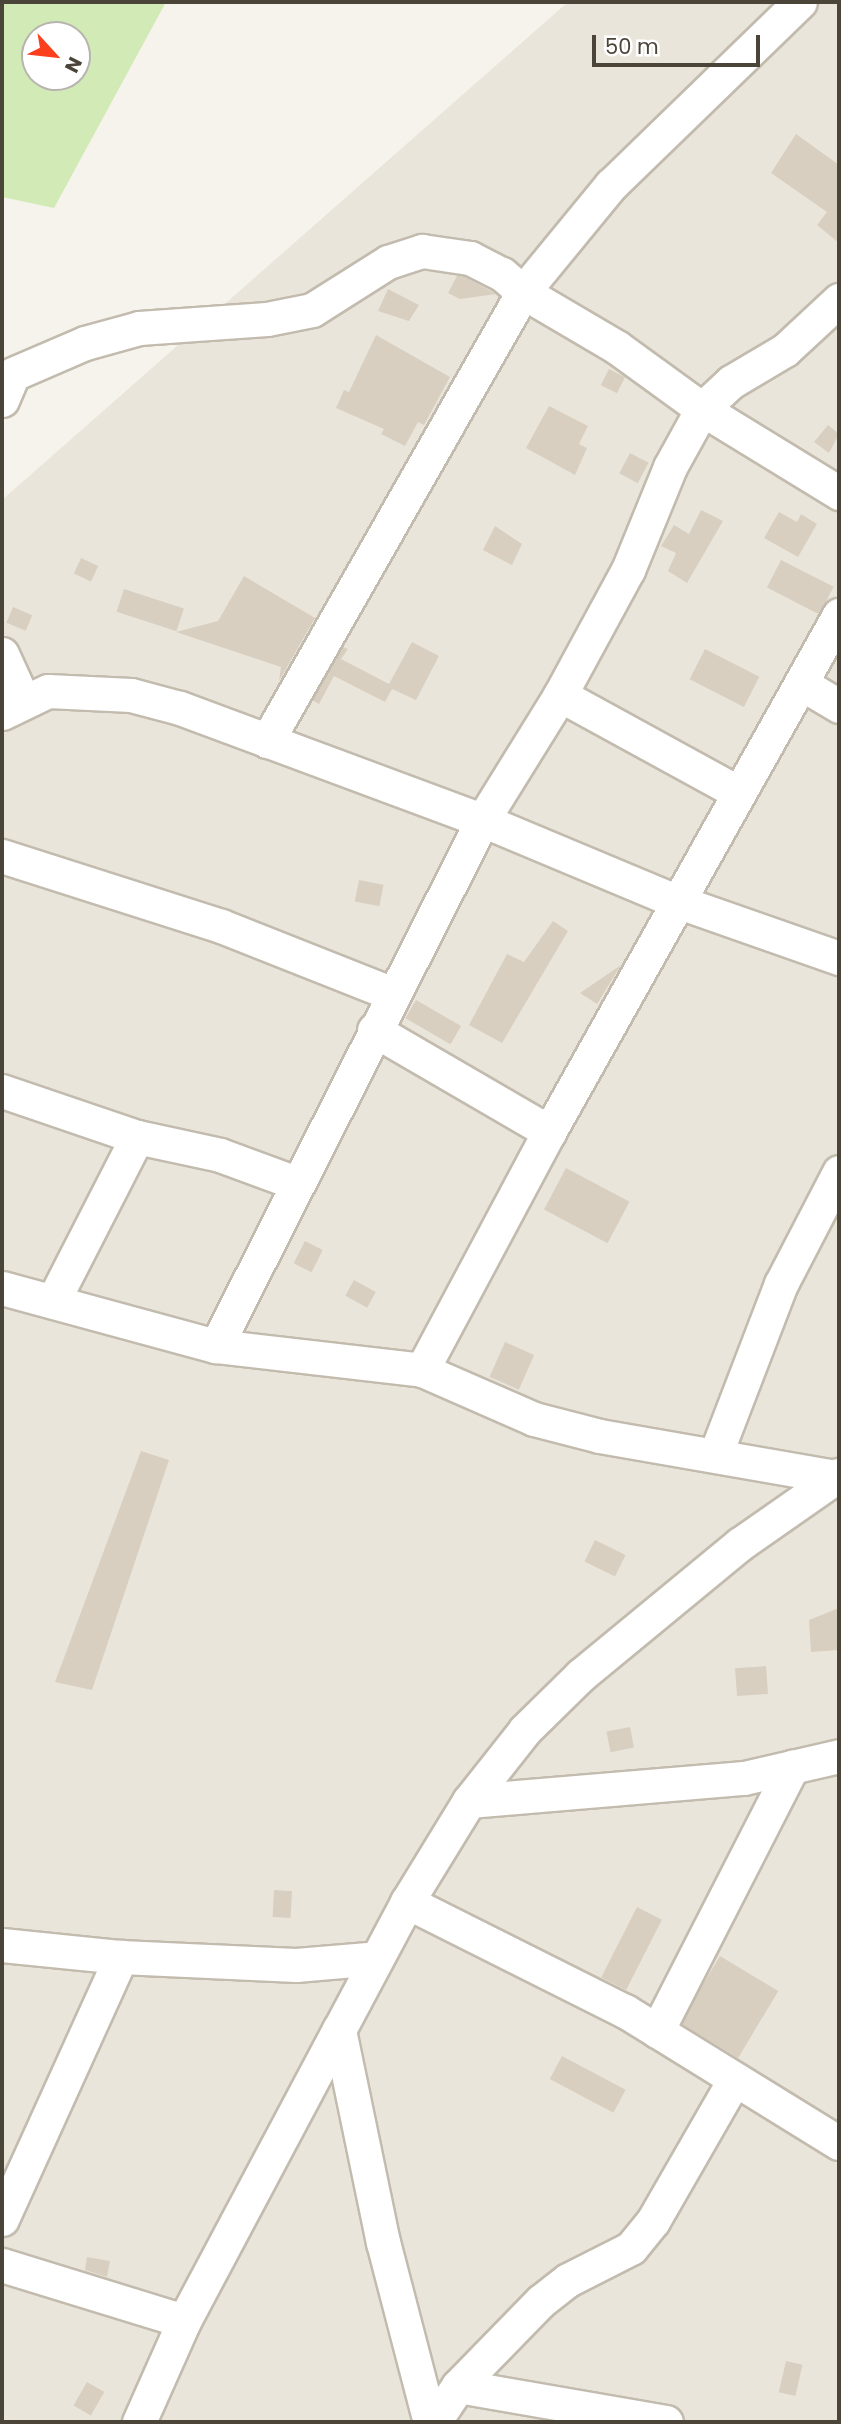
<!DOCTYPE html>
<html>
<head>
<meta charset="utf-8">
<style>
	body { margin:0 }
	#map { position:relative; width:841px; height:2424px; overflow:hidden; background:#f6f3ec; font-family:Poppins,sans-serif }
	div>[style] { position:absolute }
	.residential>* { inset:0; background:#eae5da }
	.green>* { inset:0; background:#d2eab5 }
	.building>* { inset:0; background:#d8cfc1; transform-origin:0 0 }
	.roads { filter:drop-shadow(2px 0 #c2bbae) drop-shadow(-2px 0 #c2bbae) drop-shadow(0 2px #c2bbae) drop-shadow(0 -2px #c2bbae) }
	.minor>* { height:33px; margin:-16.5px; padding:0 16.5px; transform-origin:16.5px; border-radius:16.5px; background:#fff }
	span { translate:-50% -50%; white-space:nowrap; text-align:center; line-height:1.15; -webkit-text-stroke:5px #fff; paint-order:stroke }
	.frame { position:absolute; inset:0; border:4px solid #4b4439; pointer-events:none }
	.north { position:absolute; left:21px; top:21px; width:70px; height:70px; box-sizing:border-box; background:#fff; border:2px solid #b7b4b0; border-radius:50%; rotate:117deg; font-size:19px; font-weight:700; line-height:28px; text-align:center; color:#4b4439 }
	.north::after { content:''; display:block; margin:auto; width:24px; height:32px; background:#fc3f1d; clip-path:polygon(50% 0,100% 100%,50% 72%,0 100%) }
	.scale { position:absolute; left:592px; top:35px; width:168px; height:32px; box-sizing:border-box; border:4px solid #4b4439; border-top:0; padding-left:9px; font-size:21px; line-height:24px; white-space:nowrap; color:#4b4439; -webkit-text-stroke:5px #fff; paint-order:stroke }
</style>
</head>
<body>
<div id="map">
	<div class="residential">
		<i style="clip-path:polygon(568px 2px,839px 2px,839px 2422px,2px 2422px,2px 500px)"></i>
	</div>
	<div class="green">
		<i style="clip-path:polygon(evenodd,2px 2px,166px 2px,54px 208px,2px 197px,2px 2px,35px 35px,77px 35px,77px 77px,35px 77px,35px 35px)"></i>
	</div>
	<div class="building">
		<i style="clip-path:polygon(796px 134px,839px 165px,839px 243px,817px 225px,827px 212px,771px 173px)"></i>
		<i style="clip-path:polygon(457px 276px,463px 276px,496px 294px,460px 299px,448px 293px)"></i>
		<i style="clip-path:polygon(388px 289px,419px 305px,409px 321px,378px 311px)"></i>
		<i style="clip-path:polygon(376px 335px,450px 377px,424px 425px,418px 422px,405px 446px,381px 434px,384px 429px,336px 408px,344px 390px,349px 392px)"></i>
		<i style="left:609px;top:369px;width:18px;height:18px;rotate:27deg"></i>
		<i style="clip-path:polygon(549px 406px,588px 426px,579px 444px,587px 448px,575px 475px,526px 448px)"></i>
		<i style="clip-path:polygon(828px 425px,839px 434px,829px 453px,814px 442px)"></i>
		<i style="left:630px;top:453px;width:21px;height:23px;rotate:28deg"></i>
		<i style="clip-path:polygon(701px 510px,723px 521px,687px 583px,668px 571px,676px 553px,661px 546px,674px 525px,689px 534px)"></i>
		<i style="clip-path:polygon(779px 512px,797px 522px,801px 514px,817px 524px,798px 557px,764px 538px)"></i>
		<i style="clip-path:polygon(495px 526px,522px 544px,512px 565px,483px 550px)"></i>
		<i style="left:81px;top:558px;width:19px;height:17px;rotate:25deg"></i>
		<i style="left:781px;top:560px;width:59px;height:31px;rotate:27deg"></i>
		<i style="clip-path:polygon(244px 576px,315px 618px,279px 681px,281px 667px,176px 632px,218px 621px)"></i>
		<i style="left:124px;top:589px;width:63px;height:24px;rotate:18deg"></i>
		<i style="left:13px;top:607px;width:21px;height:17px;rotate:23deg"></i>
		<i style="clip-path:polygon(412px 642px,439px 656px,416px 700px,392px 689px,385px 702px,334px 676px,319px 704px,312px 700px,343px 647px,348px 649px,341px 659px,389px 684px)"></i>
		<i style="left:705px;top:649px;width:61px;height:34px;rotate:27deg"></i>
		<i style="left:359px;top:880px;width:25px;height:22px;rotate:11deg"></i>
		<i style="clip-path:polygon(553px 921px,568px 931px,502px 1043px,469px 1025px,507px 954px,524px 962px)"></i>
		<i style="clip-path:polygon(621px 965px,597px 1004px,580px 993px)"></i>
		<i style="left:416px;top:1000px;width:52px;height:21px;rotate:30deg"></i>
		<i style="left:566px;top:1168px;width:72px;height:47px;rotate:28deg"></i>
		<i style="left:305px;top:1241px;width:20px;height:25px;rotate:27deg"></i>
		<i style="left:354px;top:1280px;width:25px;height:18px;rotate:29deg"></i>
		<i style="left:505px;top:1342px;width:32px;height:38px;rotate:24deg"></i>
		<i style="clip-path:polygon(141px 1451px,169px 1460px,92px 1690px,55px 1682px)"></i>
		<i style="left:595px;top:1540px;width:34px;height:24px;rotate:26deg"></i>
		<i style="clip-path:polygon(839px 1608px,839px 1650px,811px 1652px,809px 1620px)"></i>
		<i style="left:766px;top:1666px;width:28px;height:31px;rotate:86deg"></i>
		<i style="left:630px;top:1727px;width:21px;height:24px;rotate:79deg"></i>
		<i style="left:274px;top:1890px;width:18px;height:27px;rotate:3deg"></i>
		<i style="left:637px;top:1907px;width:28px;height:79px;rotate:27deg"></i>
		<i style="left:720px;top:1956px;width:68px;height:78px;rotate:31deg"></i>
		<i style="left:562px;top:2056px;width:72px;height:26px;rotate:28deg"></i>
		<i style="clip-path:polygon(87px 2257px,110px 2261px,107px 2277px,85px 2270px)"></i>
		<i style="left:786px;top:2361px;width:17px;height:32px;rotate:13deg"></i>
		<i style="left:87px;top:2382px;width:20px;height:27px;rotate:30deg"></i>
	</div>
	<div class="roads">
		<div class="minor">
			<i style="left:2px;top:400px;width:28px;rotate:-67deg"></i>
			<i style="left:13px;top:374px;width:78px;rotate:-23.3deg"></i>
			<i style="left:85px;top:343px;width:56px;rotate:-15.5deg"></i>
			<i style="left:139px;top:328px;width:128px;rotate:-4deg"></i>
			<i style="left:267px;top:319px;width:46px;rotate:-11.3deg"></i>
			<i style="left:312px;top:310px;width:90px;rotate:-32.3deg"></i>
			<i style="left:388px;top:262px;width:36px;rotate:-18deg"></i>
			<i style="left:422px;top:251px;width:49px;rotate:8.3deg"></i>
			<i style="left:470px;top:258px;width:36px;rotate:27deg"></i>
			<i style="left:502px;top:274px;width:28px;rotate:41deg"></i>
			<i style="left:523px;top:292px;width:110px;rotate:30.5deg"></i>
			<i style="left:618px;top:348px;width:104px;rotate:36deg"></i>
			<i style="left:702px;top:409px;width:161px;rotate:31.5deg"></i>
			<i style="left:2px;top:654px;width:51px;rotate:65.5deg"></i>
			<i style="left:802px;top:684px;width:43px;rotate:30.7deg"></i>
			<i style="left:560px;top:695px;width:204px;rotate:28.7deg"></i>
			<i style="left:2px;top:713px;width:51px;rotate:-25.6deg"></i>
			<i style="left:48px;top:691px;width:83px;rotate:2.8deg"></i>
			<i style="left:131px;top:695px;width:51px;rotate:14.9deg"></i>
			<i style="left:180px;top:708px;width:335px;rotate:20.4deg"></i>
			<i style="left:494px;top:825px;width:197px;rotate:22.7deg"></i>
			<i style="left:676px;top:901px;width:173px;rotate:19.3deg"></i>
			<i style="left:267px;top:741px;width:517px;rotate:-60.31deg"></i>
			<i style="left:523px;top:292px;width:139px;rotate:-50.6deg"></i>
			<i style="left:611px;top:185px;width:263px;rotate:-44.1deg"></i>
			<i style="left:2px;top:856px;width:230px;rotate:17.7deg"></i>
			<i style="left:221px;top:926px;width:185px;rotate:21.6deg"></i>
			<i style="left:374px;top:1030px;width:203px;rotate:30.2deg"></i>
			<i style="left:549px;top:1132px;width:270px;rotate:118.1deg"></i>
			<i style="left:2px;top:1091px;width:143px;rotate:18.8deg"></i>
			<i style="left:137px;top:1137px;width:182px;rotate:117.1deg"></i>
			<i style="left:549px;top:1132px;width:593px;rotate:-60.71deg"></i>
			<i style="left:137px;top:1137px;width:85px;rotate:12.2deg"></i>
			<i style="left:220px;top:1155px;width:81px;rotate:20.2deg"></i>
			<i style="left:2px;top:1288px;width:222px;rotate:15.2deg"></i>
			<i style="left:216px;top:1346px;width:207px;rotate:6.6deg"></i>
			<i style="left:422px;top:1370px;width:122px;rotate:23.6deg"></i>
			<i style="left:534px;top:1419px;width:68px;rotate:14.4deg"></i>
			<i style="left:600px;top:1436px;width:240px;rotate:9.9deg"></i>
			<i style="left:216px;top:1346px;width:589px;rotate:-63.13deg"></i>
			<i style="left:482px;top:821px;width:148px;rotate:-58.2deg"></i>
			<i style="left:560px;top:695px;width:142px;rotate:-61.5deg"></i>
			<i style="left:628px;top:570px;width:111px;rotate:-67.8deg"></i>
			<i style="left:670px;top:467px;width:66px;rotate:-61.1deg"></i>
			<i style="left:702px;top:409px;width:40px;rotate:-43deg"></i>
			<i style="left:731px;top:382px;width:63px;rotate:-30.7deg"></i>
			<i style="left:785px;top:350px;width:74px;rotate:-42.8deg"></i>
			<i style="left:716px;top:1453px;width:181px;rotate:-69deg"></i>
			<i style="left:781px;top:1284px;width:126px;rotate:-62.6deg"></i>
			<i style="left:469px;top:1801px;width:276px;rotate:-4.8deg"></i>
			<i style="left:744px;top:1778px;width:98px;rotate:-13deg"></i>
			<i style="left:407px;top:1902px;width:244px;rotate:26.6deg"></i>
			<i style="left:625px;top:2011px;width:251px;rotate:31.7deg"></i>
			<i style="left:2px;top:1945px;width:120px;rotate:5.8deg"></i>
			<i style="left:121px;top:1957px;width:175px;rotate:2.6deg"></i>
			<i style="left:296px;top:1965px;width:81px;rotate:-4.9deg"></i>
			<i style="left:339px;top:2030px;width:217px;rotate:78.3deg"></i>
			<i style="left:383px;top:2242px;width:186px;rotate:75.4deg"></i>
			<i style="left:657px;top:2031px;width:297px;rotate:-62.9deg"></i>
			<i style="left:2px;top:2219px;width:288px;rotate:-65.6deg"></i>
			<i style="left:2px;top:2265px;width:190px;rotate:17.1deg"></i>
			<i style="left:458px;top:2386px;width:211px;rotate:9.8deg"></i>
			<i style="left:139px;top:2422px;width:111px;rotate:-66deg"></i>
			<i style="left:184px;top:2321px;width:330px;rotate:-62deg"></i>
			<i style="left:339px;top:2030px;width:145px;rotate:-62deg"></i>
			<i style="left:407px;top:1902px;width:119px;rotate:-58.5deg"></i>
			<i style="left:469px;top:1801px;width:90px;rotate:-51.7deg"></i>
			<i style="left:525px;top:1730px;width:78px;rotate:-44.5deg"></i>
			<i style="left:581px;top:1675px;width:206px;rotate:-39.5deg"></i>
			<i style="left:740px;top:1544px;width:121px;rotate:-34.9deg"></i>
			<i style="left:434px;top:2422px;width:43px;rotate:-56.3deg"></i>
			<i style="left:458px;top:2386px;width:119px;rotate:-45.7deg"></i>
			<i style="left:541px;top:2301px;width:34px;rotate:-38deg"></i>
			<i style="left:568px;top:2280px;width:71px;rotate:-26.9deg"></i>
			<i style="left:631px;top:2248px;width:35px;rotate:-51deg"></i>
			<i style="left:653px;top:2221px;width:163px;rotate:-60.1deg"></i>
		</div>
	</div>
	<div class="frame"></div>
	<div class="north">N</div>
	<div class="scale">50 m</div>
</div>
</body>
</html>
